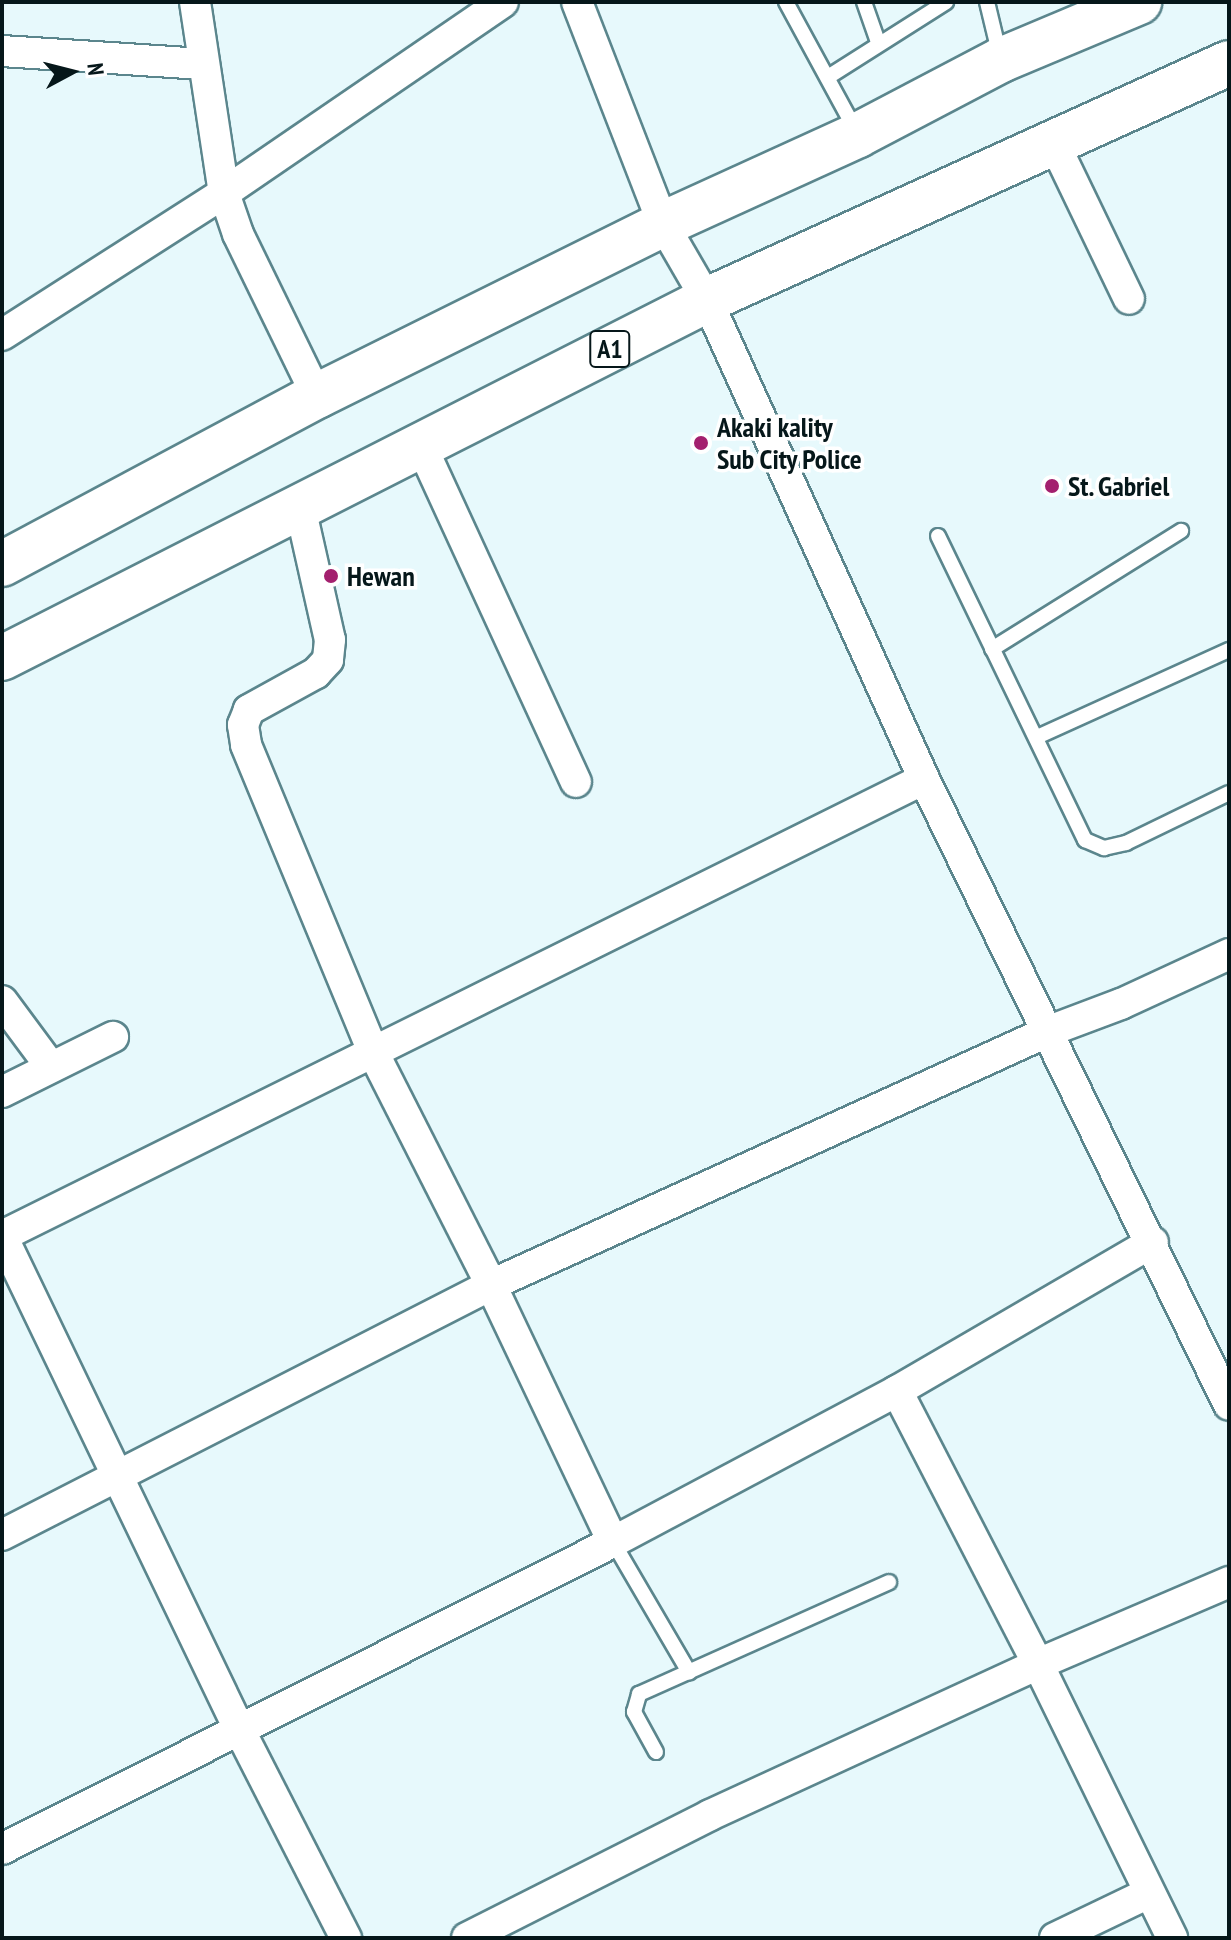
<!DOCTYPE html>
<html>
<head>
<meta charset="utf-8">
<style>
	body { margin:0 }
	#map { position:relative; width:1231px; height:1940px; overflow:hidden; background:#e7f9fc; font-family:"PT Sans Narrow",sans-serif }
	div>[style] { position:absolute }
	.roads { filter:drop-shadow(2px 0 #5b868d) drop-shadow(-2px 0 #5b868d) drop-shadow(0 2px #5b868d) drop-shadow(0 -2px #5b868d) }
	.service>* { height:14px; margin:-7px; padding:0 7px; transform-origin:7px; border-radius:7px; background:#fff }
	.minor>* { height:30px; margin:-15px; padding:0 15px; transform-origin:15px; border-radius:15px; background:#fff }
	.primary>* { height:44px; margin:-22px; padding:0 22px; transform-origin:22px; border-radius:22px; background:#fff }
	.dots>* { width:22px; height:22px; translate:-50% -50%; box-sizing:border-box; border:4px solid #fff; border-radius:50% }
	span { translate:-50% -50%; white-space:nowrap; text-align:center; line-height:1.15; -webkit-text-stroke:7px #fff; paint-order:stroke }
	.shield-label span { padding:2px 6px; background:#fff; border:2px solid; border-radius:6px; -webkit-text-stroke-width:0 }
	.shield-label { font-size:26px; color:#06171a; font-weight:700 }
	.poi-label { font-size:28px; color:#06171a; font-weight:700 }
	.left { translate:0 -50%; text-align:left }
	.frame { position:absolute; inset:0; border:4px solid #06171a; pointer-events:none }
	.north { position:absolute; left:32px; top:32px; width:80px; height:80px; -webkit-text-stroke:6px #fff; paint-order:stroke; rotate:83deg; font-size:22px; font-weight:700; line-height:32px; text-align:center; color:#06171a }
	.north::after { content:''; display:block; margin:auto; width:28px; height:36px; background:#06171a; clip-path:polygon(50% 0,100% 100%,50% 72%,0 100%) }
</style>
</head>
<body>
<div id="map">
	<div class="roads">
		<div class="service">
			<i style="left:786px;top:2px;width:147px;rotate:61.5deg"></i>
			<i style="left:864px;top:2px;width:42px;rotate:70.7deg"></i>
			<i style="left:987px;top:2px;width:56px;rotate:76.5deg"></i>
			<i style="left:828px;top:77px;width:140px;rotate:-32.4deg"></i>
			<i style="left:938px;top:536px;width:338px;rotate:64.2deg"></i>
			<i style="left:1085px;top:840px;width:21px;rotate:23deg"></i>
			<i style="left:1104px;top:848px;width:23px;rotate:-13deg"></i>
			<i style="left:1126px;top:843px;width:114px;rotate:-25.9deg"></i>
			<i style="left:992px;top:649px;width:223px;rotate:-32deg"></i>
			<i style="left:1037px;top:737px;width:211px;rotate:-24.4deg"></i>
			<i style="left:613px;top:1542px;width:151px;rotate:59.7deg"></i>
			<i style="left:656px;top:1752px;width:46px;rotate:-118.8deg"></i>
			<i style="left:634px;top:1712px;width:19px;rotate:-74deg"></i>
			<i style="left:639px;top:1694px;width:274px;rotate:-24.1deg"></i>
		</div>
		<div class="minor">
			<i style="left:195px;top:2px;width:193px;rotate:81.4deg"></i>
			<i style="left:224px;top:193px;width:43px;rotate:71.1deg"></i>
			<i style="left:238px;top:234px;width:180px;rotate:64deg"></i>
			<i style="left:577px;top:2px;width:238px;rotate:68.8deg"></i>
			<i style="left:663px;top:224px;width:88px;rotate:59.9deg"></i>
			<i style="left:707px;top:300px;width:526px;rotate:65.63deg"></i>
			<i style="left:924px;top:779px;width:696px;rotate:64.02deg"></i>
			<i style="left:2px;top:51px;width:202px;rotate:3.7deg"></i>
			<i style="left:1053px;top:141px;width:175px;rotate:64.3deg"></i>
			<i style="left:2px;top:335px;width:264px;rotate:-32.6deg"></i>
			<i style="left:224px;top:193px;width:338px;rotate:-34.4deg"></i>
			<i style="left:420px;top:443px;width:373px;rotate:65.3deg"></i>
			<i style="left:300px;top:507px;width:136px;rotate:77.3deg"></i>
			<i style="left:330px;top:640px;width:20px;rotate:96deg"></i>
			<i style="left:328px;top:660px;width:18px;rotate:133deg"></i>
			<i style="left:316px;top:673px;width:77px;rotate:151.1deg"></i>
			<i style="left:249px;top:710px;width:16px;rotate:112deg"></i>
			<i style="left:243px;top:725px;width:20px;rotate:81deg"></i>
			<i style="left:246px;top:745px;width:332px;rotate:67.5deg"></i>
			<i style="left:373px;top:1052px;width:261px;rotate:63.1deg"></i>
			<i style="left:491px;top:1285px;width:284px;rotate:64.6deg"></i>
			<i style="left:2px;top:1001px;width:82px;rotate:53.4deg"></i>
			<i style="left:2px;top:1092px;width:124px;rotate:-26.4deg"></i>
			<i style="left:2px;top:1236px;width:1029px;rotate:-26.37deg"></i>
			<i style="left:2px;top:1236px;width:547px;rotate:64.32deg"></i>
			<i style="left:239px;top:1729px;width:235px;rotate:62.9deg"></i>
			<i style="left:897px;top:1391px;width:307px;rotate:62.7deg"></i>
			<i style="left:1038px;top:1664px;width:305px;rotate:63.9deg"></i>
			<i style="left:2px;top:1535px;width:549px;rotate:-27.08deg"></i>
			<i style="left:491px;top:1285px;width:613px;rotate:-24.47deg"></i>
			<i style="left:1049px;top:1031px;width:77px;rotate:-20.6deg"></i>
			<i style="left:1121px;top:1004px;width:119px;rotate:-24.8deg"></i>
			<i style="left:2px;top:1849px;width:684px;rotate:-26.68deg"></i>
			<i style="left:613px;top:1542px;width:322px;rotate:-28deg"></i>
			<i style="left:897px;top:1391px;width:296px;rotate:-30.2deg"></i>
			<i style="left:467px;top:1938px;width:272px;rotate:-26.8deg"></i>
			<i style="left:710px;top:1815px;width:361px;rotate:-24.7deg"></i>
			<i style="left:1038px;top:1664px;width:208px;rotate:-23.2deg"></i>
			<i style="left:1055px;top:1938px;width:104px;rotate:-25.6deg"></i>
		</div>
		<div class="primary">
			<i style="left:2px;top:564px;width:357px;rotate:-28.1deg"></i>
			<i style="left:317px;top:396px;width:386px;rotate:-26.4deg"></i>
			<i style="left:663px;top:224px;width:214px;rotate:-24.5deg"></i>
			<i style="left:858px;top:135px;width:161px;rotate:-27.7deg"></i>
			<i style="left:1001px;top:60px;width:150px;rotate:-22.8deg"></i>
			<i style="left:2px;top:658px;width:791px;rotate:-26.92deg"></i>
			<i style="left:707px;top:300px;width:573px;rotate:-24.42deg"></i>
		</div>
	</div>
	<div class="dots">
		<i style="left:701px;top:443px;background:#a3206e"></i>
		<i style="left:1052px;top:486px;background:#a3206e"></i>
		<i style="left:331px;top:576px;background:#a3206e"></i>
	</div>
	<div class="shield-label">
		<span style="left:610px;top:349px">A1</span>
	</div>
	<div class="poi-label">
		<span class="left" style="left:717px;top:443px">Akaki kality<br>Sub City Police</span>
		<span class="left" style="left:1068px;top:486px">St. Gabriel</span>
		<span class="left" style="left:347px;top:576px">Hewan</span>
	</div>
	<div class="frame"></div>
	<div class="north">N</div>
</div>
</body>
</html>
